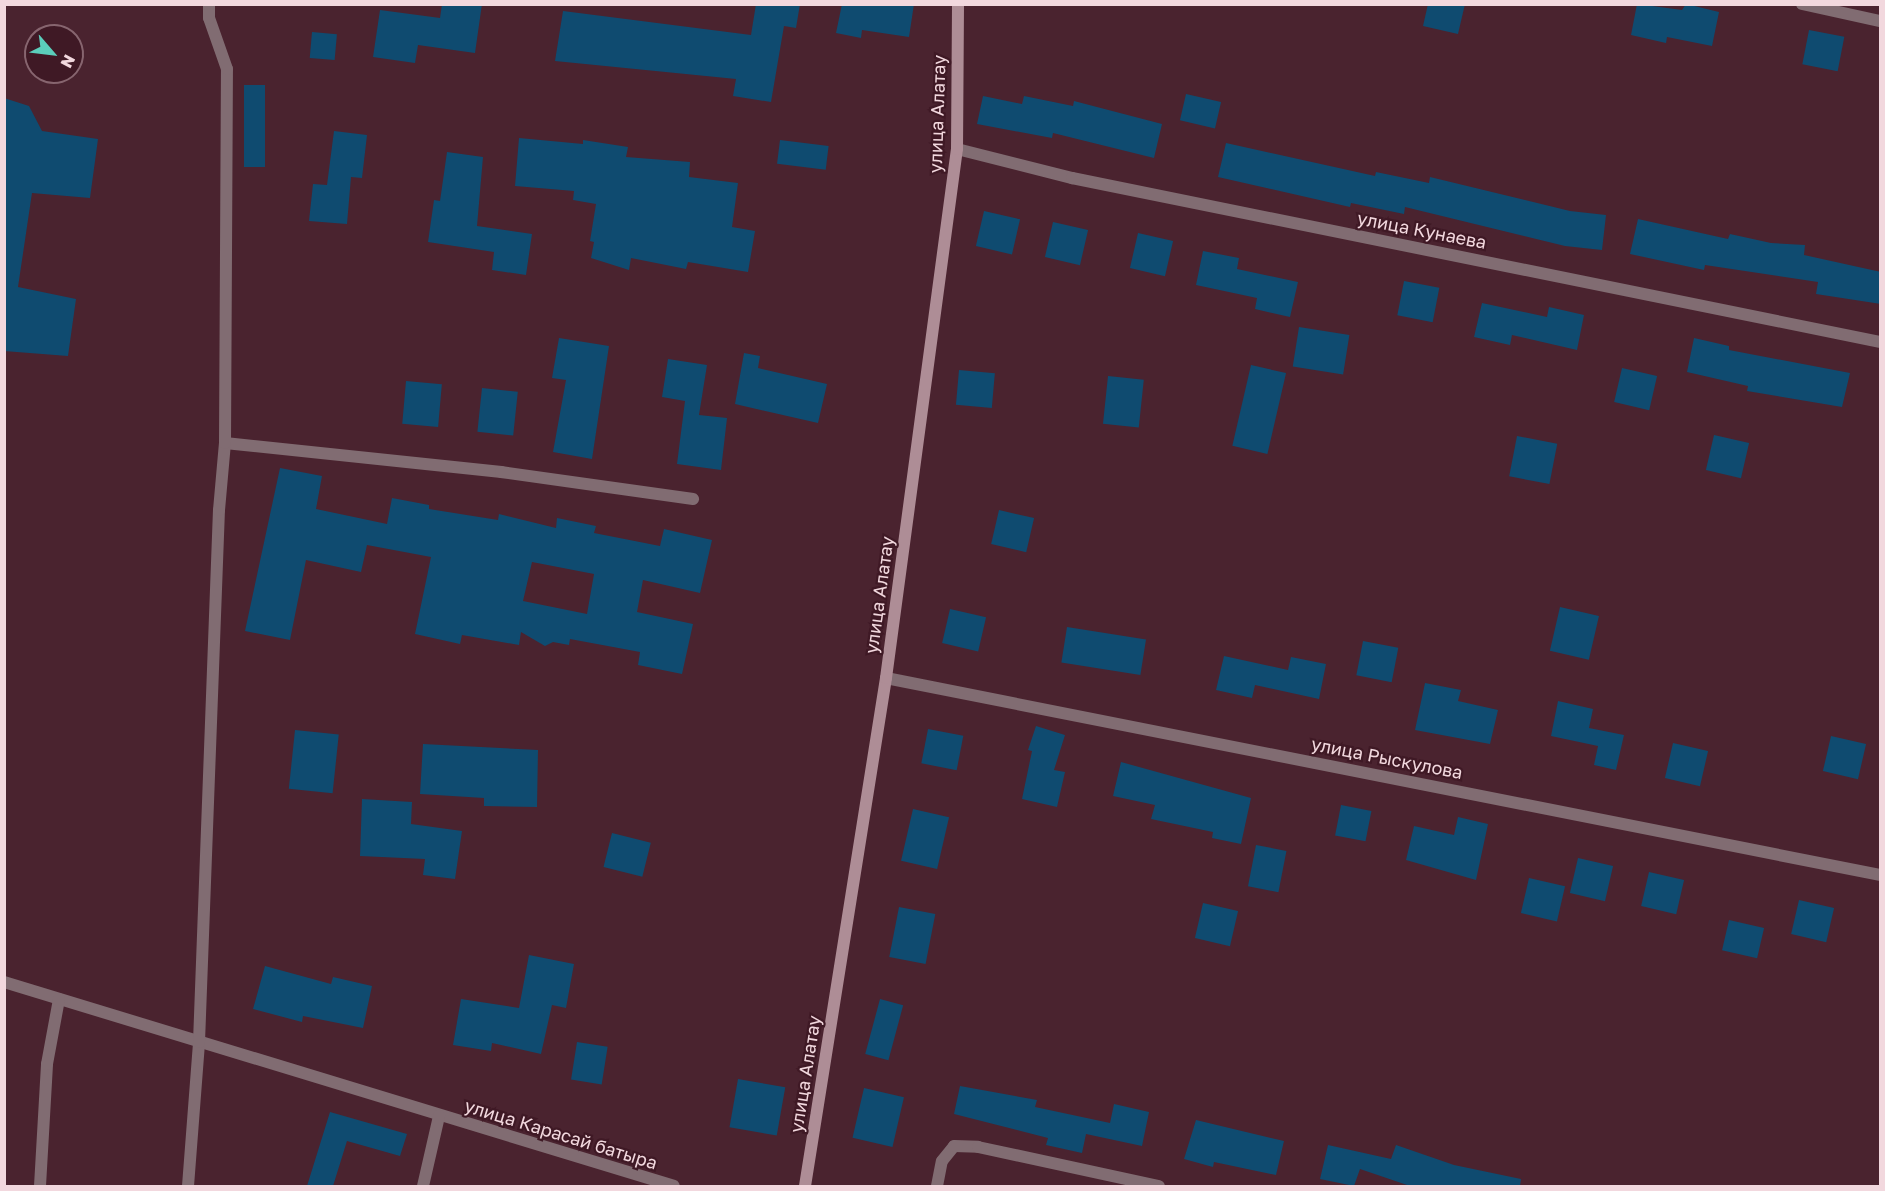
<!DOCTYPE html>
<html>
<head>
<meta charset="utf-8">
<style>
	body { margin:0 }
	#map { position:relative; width:1885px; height:1191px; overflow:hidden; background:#4a232f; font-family:"Golos Text",sans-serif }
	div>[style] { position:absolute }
	.building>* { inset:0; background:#0f4b70; transform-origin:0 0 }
	.street>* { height:12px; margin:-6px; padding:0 6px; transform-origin:6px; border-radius:6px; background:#816c72 }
	.secondary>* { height:12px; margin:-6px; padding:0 6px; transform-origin:6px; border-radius:6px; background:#ae8d96 }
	span { translate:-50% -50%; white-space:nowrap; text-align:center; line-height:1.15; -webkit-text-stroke:4.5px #3f1925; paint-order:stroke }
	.street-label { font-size:18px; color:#f2d8de }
	.frame { position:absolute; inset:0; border:6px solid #f2d8de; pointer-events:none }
	.north { position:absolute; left:24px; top:24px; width:60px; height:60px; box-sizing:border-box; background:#3f1925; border:2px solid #87656f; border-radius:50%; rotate:118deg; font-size:16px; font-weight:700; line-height:24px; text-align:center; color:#f2d8de }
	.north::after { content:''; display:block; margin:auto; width:21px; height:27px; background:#5bcebb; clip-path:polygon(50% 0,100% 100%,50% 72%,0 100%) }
</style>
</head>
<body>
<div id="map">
	<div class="building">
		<i style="clip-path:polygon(442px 4px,482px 4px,475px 53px,418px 45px,415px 63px,373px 57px,380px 10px,440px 18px)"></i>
		<i style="clip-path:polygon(756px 4px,800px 4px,796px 28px,784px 26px,771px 102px,733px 96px,736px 79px,555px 61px,563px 11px,751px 35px)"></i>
		<i style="clip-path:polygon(842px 4px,914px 4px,909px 37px,862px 30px,861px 38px,836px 33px)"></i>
		<i style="clip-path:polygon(1428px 4px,1465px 4px,1458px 34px,1423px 26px)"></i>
		<i style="clip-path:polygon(1637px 4px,1682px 10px,1686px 4px,1719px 12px,1712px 46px,1667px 37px,1666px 43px,1631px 35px)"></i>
		<i style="left:1809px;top:30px;width:36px;height:35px;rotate:11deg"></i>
		<i style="left:312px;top:32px;width:25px;height:26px;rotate:5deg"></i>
		<i style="left:244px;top:85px;width:21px;height:82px"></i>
		<i style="left:1186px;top:94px;width:36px;height:27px;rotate:13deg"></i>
		<i style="clip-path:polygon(983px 96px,1022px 104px,1024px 96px,1073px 106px,1074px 101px,1162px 124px,1154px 158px,1053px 133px,1052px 138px,977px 124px)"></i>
		<i style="clip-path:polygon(4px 98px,29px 106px,42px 131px,98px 139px,90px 198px,32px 193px,18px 287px,76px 299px,68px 356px,4px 351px)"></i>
		<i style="clip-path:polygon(334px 131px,367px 135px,362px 178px,351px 177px,347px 224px,309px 221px,313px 184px,327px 185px)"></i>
		<i style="clip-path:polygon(519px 138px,583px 144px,583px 140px,628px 147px,626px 157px,690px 162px,689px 177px,738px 183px,732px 227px,755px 231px,748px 272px,688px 262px,686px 269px,631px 258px,629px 270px,591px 258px,594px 242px,590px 241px,596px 204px,573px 200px,574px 191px,515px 186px)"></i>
		<i style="left:780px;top:140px;width:49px;height:24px;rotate:7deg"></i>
		<i style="clip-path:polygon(1226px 143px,1375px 176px,1376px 172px,1429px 183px,1430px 177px,1570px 211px,1606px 215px,1602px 250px,1565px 246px,1405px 207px,1404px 214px,1351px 203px,1350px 207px,1218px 177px)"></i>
		<i style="clip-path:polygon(447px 152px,483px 157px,477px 226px,532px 234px,526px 275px,492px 270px,494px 252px,428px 242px,434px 200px,440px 201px)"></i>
		<i style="left:984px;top:211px;width:37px;height:36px;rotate:13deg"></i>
		<i style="clip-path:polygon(1638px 219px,1728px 239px,1730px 234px,1771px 243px,1805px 245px,1804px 255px,1881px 272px,1881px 304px,1816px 294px,1818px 282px,1705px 265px,1704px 270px,1630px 254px)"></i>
		<i style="left:1053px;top:222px;width:36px;height:36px;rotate:13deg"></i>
		<i style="left:1138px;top:233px;width:36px;height:36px;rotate:13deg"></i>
		<i style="clip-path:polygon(1203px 251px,1239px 258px,1237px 269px,1298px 282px,1290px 317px,1255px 309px,1257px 298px,1196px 285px)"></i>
		<i style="left:1404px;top:281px;width:36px;height:35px;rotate:11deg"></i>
		<i style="clip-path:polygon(1482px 303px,1547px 317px,1549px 307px,1584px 315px,1577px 350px,1512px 335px,1510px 345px,1474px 337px)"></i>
		<i style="left:1299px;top:327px;width:51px;height:40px;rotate:9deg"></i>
		<i style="clip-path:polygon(559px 338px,609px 346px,592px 459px,553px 452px,566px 380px,552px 378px)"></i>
		<i style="clip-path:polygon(1694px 338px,1729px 346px,1729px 350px,1850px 373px,1842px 407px,1747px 391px,1748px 386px,1687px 372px)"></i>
		<i style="clip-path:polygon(744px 353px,760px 356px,758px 368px,827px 384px,818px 423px,735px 404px)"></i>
		<i style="clip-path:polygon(668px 359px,707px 365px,699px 415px,727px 418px,721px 470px,677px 464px,685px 401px,662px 397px)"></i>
		<i style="left:1251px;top:365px;width:36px;height:83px;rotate:13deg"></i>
		<i style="left:1622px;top:368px;width:36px;height:35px;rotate:13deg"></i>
		<i style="left:959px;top:370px;width:36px;height:35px;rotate:5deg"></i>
		<i style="left:1108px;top:376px;width:36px;height:48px;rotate:6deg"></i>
		<i style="left:406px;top:381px;width:36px;height:43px;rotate:5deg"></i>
		<i style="left:482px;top:388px;width:36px;height:44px;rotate:6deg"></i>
		<i style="left:1714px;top:435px;width:36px;height:36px;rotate:13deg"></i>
		<i style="left:1517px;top:436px;width:41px;height:41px;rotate:11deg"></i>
		<i style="clip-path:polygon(evenodd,280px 468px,322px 476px,316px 509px,387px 524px,392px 498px,429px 505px,429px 509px,498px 520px,499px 514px,556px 528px,557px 518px,596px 526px,594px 533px,660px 546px,664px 529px,712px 540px,700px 593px,643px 580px,637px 612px,693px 624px,682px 674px,638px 665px,640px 652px,570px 639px,569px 645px,553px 642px,545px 646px,521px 632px,519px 645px,462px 635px,460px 644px,415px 634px,431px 557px,367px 545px,361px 572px,306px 560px,290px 640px,245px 631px,280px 468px,532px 562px,594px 574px,587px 614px,523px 601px,532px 562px)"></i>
		<i style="left:999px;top:510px;width:36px;height:35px;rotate:13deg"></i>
		<i style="left:1560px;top:607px;width:40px;height:45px;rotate:13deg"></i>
		<i style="left:950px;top:609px;width:37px;height:35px;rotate:13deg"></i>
		<i style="left:1067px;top:627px;width:80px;height:36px;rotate:9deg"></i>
		<i style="left:1363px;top:641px;width:36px;height:35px;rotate:11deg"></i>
		<i style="clip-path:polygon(1224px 656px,1288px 670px,1291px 657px,1326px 664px,1319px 699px,1255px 685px,1252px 698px,1216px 690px)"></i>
		<i style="clip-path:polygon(1425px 683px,1461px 690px,1458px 701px,1498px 710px,1490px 744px,1415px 730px)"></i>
		<i style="clip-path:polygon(1558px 701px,1593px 709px,1589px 728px,1624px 735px,1616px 770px,1594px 765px,1598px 746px,1551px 736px)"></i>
		<i style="clip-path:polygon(1036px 726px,1065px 735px,1054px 770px,1065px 772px,1057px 807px,1022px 799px,1032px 751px,1028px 750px)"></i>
		<i style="left:928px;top:729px;width:36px;height:35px;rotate:11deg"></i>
		<i style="left:295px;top:730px;width:44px;height:59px;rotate:6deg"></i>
		<i style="left:1831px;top:736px;width:36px;height:36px;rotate:13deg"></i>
		<i style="left:1673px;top:743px;width:36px;height:36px;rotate:13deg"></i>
		<i style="clip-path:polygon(423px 744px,538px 750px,537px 807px,484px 806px,484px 798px,420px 794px)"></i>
		<i style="clip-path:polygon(1121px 762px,1251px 798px,1241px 844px,1212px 838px,1213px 832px,1151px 819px,1155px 805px,1113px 796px)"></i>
		<i style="clip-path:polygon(362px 799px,412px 802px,411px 824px,462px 831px,455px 879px,423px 875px,425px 859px,360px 856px)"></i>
		<i style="left:1341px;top:805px;width:31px;height:31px;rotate:11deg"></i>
		<i style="left:913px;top:809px;width:37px;height:53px;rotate:13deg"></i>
		<i style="clip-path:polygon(1458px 817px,1488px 824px,1476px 880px,1406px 860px,1414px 826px,1454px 835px)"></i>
		<i style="left:612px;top:833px;width:40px;height:35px;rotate:14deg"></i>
		<i style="left:1256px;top:845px;width:31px;height:42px;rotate:11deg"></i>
		<i style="left:1578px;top:858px;width:36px;height:36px;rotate:13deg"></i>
		<i style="left:1649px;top:872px;width:36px;height:35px;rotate:13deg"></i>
		<i style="left:1529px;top:878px;width:37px;height:36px;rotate:13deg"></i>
		<i style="left:1799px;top:900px;width:36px;height:35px;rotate:13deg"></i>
		<i style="left:1203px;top:903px;width:36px;height:36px;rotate:13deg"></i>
		<i style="left:899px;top:907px;width:37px;height:51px;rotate:11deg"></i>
		<i style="left:1729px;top:920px;width:36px;height:31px;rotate:13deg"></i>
		<i style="clip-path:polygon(529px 955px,574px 964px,566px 1008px,552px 1005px,541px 1054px,492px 1043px,491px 1051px,453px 1045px,461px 999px,519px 1008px)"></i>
		<i style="clip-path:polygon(265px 966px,331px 984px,333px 977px,372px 986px,363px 1028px,303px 1016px,302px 1022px,253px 1009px)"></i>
		<i style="left:880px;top:999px;width:24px;height:57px;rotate:15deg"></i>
		<i style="left:577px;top:1042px;width:31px;height:38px;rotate:9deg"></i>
		<i style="left:738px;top:1079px;width:48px;height:49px;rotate:10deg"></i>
		<i style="clip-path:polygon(960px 1086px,1037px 1100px,1035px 1107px,1110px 1123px,1114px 1104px,1149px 1112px,1142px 1146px,1086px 1134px,1082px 1153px,1046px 1145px,1048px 1138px,954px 1114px)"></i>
		<i style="left:864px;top:1088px;width:41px;height:51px;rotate:13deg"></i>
		<i style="clip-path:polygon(330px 1112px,407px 1134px,400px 1156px,347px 1141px,333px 1186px,307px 1186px)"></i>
		<i style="clip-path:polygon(1196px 1120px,1284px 1141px,1276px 1175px,1214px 1162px,1213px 1167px,1184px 1159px)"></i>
		<i style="clip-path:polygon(1328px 1145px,1391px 1159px,1396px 1145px,1454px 1165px,1521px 1179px,1520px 1186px,1410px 1186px,1360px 1169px,1354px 1186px,1320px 1179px)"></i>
	</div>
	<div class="street">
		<i style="left:1802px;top:4px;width:80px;rotate:12.3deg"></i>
		<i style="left:957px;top:149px;width:119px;rotate:14.2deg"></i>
		<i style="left:1072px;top:178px;width:824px;rotate:11.47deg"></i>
		<i style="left:225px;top:443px;width:278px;rotate:6deg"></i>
		<i style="left:501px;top:472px;width:194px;rotate:8deg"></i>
		<i style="left:886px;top:678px;width:1013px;rotate:11.21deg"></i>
		<i style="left:4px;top:982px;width:700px;rotate:16.93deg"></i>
		<i style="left:40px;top:1186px;width:122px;rotate:-86.7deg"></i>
		<i style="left:47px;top:1064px;width:66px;rotate:-79.5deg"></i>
		<i style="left:188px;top:1186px;width:144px;rotate:-85.6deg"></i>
		<i style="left:199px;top:1042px;width:532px;rotate:-87.85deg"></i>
		<i style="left:219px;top:510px;width:67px;rotate:-84.9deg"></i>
		<i style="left:225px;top:443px;width:374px;rotate:-89.7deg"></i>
		<i style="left:227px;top:69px;width:54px;rotate:-109.4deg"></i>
		<i style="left:209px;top:18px;width:14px;rotate:-90deg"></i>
		<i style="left:423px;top:1186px;width:72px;rotate:-77.1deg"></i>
		<i style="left:937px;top:1186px;width:25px;rotate:-79deg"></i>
		<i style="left:942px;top:1161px;width:19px;rotate:-51deg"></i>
		<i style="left:954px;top:1146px;width:24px;rotate:2deg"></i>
		<i style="left:978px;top:1147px;width:185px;rotate:12.2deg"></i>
	</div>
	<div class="secondary">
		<i style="left:805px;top:1186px;width:514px;rotate:-80.94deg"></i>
		<i style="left:886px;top:678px;width:534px;rotate:-82.36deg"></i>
		<i style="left:957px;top:149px;width:145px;rotate:-89.6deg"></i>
	</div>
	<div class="street-label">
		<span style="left:937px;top:114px;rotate:-88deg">улица Алатау</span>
		<span style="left:1422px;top:230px;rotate:11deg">улица Кунаева</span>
		<span style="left:879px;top:595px;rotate:-82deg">улица Алатау</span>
		<span style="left:1387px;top:758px;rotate:11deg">улица Рыскулова</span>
		<span style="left:805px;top:1074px;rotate:-81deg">улица Алатау</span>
		<span style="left:561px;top:1134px;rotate:17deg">улица Карасай батыра</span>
	</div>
	<div class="frame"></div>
	<div class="north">N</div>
</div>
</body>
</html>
